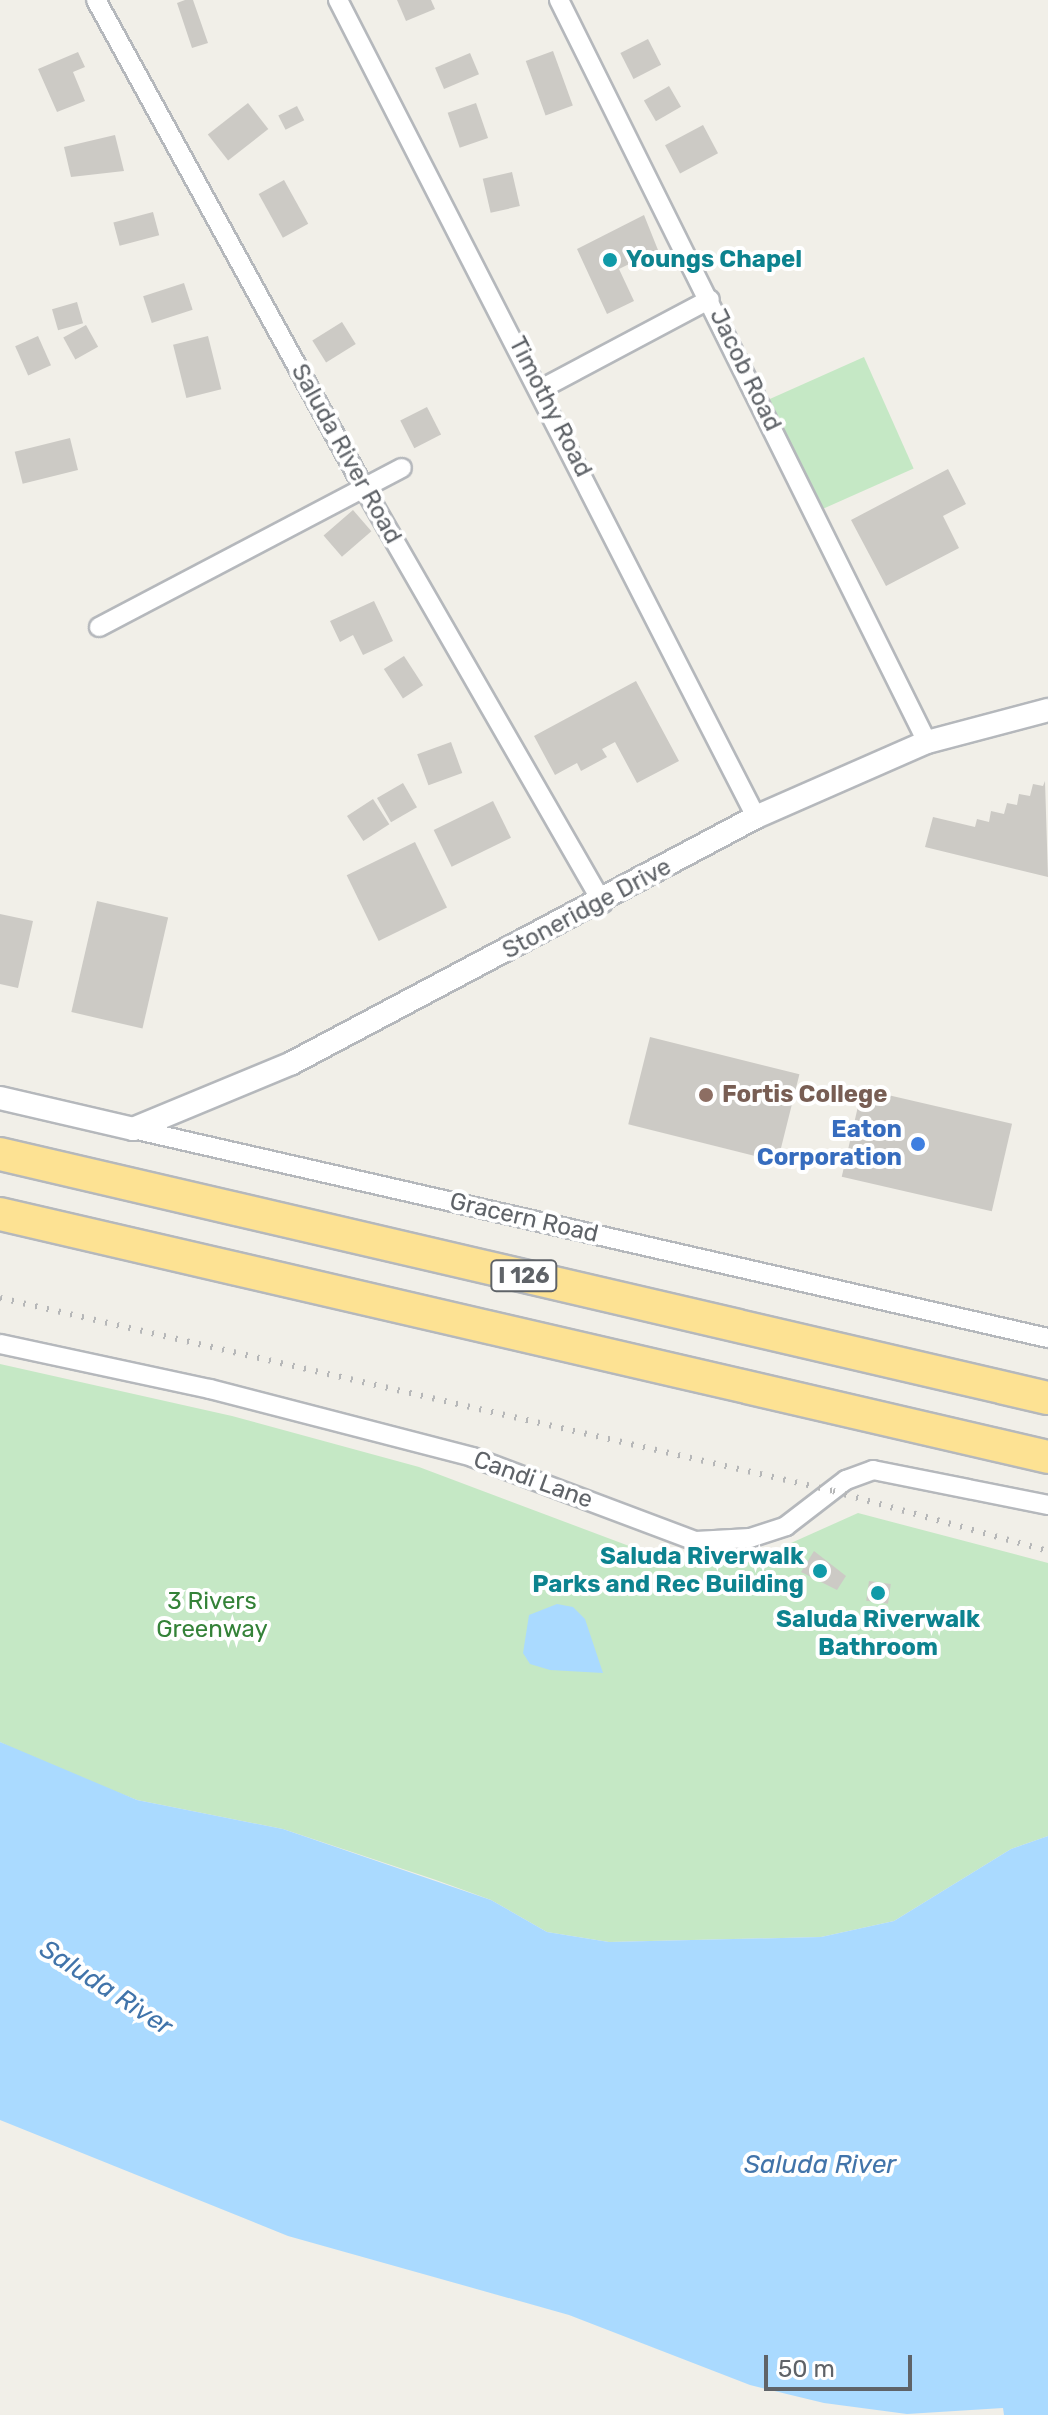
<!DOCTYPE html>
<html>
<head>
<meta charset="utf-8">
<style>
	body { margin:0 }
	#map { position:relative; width:1048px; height:2415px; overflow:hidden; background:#f1efe8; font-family:Rubik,sans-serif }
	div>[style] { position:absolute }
	.green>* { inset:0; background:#c5e8c5; transform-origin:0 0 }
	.water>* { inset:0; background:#aadaff }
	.building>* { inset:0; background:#cccac5; transform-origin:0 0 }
	.roads { filter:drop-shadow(2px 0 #b5b8bc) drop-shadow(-2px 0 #b5b8bc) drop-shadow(0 2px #b5b8bc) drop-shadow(0 -2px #b5b8bc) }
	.minor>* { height:18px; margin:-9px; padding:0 9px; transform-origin:9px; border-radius:9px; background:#fff }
	.tertiary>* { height:22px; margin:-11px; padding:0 11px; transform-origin:11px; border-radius:11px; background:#fff }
	.motorway>* { height:32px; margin:-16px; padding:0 16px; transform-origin:16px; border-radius:16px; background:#fde293 }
	.rail>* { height:6px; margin-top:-3px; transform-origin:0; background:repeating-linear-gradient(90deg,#b6b7b8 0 2px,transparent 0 12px) }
	.dots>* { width:22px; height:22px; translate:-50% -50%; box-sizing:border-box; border:4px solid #fff; border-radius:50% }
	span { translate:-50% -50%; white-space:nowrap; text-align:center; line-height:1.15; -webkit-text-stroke:8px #fff; paint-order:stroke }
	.shield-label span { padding:2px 6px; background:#fff; border:2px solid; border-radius:6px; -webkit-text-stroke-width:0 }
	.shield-label { font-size:22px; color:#5f6368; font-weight:700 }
	.culture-label { font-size:24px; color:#0d838f; font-weight:700 }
	.left { translate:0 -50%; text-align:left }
	.right { translate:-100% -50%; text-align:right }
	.street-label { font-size:24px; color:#5f6368 }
	.education-label { font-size:24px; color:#785e54; font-weight:700 }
	.shop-label { font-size:24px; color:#366cbe; font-weight:700 }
	.park-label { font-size:24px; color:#348238 }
	.water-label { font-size:26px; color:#4174aa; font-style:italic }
	.scale { position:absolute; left:764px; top:2355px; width:148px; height:36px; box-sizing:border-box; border:4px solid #5f6368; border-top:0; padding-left:10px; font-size:24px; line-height:28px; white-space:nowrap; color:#5f6368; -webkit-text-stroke:6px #fff; paint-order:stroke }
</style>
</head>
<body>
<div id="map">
	<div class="green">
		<i style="left:864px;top:357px;width:122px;height:113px;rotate:66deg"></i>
		<i style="clip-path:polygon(0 1364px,232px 1416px,419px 1467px,669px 1561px,742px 1565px,858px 1513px,1048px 1563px,1048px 1836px,1011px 1849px,894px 1921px,821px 1937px,609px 1942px,547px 1932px,491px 1900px,436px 1880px,283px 1829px,137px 1800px,40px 1762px,0 1742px)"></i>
	</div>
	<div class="water">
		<i style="clip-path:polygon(557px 1604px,573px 1607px,585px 1619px,603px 1673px,550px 1670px,530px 1664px,523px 1653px,529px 1615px)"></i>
		<i style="clip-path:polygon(0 1742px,137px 1800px,283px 1829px,491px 1900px,547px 1932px,609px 1942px,821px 1937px,894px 1921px,1011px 1849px,1048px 1836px,1048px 2415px,1004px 2415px,1003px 2408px,907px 2414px,824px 2403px,750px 2385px,569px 2315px,288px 2236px,0 2120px)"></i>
	</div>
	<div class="building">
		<i style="clip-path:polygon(185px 0,193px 0,208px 43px,192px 48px,177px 3px)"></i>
		<i style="clip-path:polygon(397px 0,431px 0,435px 9px,406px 21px)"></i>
		<i style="left:648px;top:39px;width:29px;height:31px;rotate:63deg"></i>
		<i style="left:553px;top:51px;width:58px;height:29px;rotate:70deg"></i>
		<i style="clip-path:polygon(78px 52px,85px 67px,73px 72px,85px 101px,57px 112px,38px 69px)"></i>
		<i style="left:470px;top:53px;width:23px;height:38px;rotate:67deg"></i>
		<i style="left:669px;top:86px;width:24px;height:29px;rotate:60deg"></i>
		<i style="left:248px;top:103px;width:33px;height:51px;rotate:52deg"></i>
		<i style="left:476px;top:103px;width:37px;height:30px;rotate:71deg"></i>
		<i style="left:297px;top:106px;width:16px;height:21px;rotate:63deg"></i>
		<i style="left:703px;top:125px;width:32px;height:43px;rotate:62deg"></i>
		<i style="clip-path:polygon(115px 135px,124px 171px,71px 177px,64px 147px)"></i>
		<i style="left:512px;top:172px;width:35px;height:30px;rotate:77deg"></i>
		<i style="left:284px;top:180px;width:50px;height:29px;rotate:61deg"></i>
		<i style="left:153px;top:212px;width:24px;height:41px;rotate:75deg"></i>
		<i style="clip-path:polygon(644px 215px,658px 250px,619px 269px,634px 301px,607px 314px,577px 249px)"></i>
		<i style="left:184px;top:283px;width:28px;height:43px;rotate:72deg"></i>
		<i style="left:77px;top:302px;width:22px;height:26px;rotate:74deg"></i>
		<i style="left:342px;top:322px;width:26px;height:35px;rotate:58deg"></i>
		<i style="left:86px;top:325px;width:25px;height:26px;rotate:61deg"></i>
		<i style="left:38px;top:336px;width:32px;height:25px;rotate:66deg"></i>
		<i style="left:208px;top:336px;width:55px;height:36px;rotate:76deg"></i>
		<i style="left:427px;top:407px;width:31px;height:30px;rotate:63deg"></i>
		<i style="left:70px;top:438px;width:33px;height:57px;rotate:76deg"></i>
		<i style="clip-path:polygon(948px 469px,966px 504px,943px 516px,959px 548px,886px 586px,851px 520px)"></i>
		<i style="left:353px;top:510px;width:28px;height:39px;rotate:49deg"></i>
		<i style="clip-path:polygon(374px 601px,393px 641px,363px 655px,353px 635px,340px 642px,330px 621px)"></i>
		<i style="left:404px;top:656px;width:35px;height:24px;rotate:57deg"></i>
		<i style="clip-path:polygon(636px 681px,679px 761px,637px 783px,615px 742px,602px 749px,607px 757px,581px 771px,577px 763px,555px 775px,534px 736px)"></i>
		<i style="left:451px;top:742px;width:33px;height:36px;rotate:70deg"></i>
		<i style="clip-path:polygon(1045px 781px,1048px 877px,925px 847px,933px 817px,975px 827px,977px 819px,989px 822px,991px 811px,1004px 814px,1007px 803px,1017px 805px,1019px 794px,1030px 796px,1033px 784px,1043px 786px)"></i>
		<i style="left:403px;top:783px;width:28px;height:30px;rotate:60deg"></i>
		<i style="left:373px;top:799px;width:30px;height:31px;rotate:57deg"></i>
		<i style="left:493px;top:801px;width:41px;height:66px;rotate:64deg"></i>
		<i style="left:415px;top:842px;width:73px;height:76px;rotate:64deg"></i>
		<i style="left:97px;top:901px;width:73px;height:114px;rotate:13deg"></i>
		<i style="clip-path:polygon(0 914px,33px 921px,18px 988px,0 984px)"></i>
		<i style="left:650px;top:1037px;width:154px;height:90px;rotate:14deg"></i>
		<i style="left:862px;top:1089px;width:154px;height:90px;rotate:13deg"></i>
		<i style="clip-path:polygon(814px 1551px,846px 1576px,837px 1590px,801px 1572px)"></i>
		<i style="left:869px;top:1581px;width:22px;height:20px;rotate:8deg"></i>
	</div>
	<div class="roads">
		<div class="minor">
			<i style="left:96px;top:0;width:557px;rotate:61.23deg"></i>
			<i style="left:364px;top:488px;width:479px;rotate:60.1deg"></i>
			<i style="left:338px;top:0;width:918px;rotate:62.9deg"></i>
			<i style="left:559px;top:0;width:828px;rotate:63.62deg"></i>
			<i style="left:541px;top:389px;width:191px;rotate:-28deg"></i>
			<i style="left:99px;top:627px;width:342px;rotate:-27.7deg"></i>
			<i style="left:133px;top:1129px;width:939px;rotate:12.87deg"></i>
			<i style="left:0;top:1344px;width:215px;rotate:12.1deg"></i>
			<i style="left:210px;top:1389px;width:271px;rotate:14.5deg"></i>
			<i style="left:472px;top:1457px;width:239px;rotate:20.6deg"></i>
			<i style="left:696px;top:1541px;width:54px;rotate:-3.2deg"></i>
			<i style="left:750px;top:1538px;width:38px;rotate:-18deg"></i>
			<i style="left:786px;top:1526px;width:76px;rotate:-37.5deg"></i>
			<i style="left:846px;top:1480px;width:29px;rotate:-20deg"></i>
			<i style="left:873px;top:1470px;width:178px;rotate:11.3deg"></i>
		</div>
		<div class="tertiary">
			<i style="left:0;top:1098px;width:137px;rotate:13.1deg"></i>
			<i style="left:133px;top:1129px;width:172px;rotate:-22.5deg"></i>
			<i style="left:292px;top:1063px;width:525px;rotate:-27.93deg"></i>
			<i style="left:756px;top:817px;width:187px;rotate:-23.7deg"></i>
			<i style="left:927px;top:742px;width:125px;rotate:-14.8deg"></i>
		</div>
		<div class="motorway">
			<i style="left:0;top:1154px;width:1076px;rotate:13.11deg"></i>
			<i style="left:0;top:1214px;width:1076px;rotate:13.05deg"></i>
		</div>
	</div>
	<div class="rail">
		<i style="left:0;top:1298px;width:855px;rotate:13.04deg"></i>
		<i style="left:833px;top:1491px;width:223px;rotate:15.6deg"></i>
	</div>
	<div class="dots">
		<i style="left:610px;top:260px;background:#0f9aa8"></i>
		<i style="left:706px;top:1095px;background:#8d6e63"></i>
		<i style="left:918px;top:1144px;background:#3f7fe0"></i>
		<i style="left:820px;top:1571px;background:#0f9aa8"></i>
		<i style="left:878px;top:1593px;background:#0f9aa8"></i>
	</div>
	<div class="shield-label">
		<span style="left:524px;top:1276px">I 126</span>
	</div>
	<div class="culture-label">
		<span class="left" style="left:626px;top:260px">Youngs Chapel</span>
		<span class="right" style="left:804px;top:1571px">Saluda Riverwalk<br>Parks and Rec Building</span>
		<span style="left:878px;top:1634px">Saluda Riverwalk<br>Bathroom</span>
	</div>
	<div class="street-label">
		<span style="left:745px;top:370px;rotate:64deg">Jacob Road</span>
		<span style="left:550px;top:407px;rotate:63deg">Timothy Road</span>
		<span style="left:346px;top:454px;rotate:61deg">Saluda River Road</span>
		<span style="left:587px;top:909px;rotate:-28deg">Stoneridge Drive</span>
		<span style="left:524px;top:1218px;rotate:13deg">Gracern Road</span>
		<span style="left:533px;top:1480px;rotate:20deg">Candi Lane</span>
	</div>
	<div class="education-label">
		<span class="left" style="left:722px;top:1095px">Fortis College</span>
	</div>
	<div class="shop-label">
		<span class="right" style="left:902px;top:1144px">Eaton<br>Corporation</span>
	</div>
	<div class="park-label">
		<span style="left:212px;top:1616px">3 Rivers<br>Greenway</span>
	</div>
	<div class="water-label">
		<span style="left:106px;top:1988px;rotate:33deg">Saluda River</span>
		<span style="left:820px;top:2165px">Saluda River</span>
	</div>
	<div class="scale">50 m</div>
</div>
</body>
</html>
